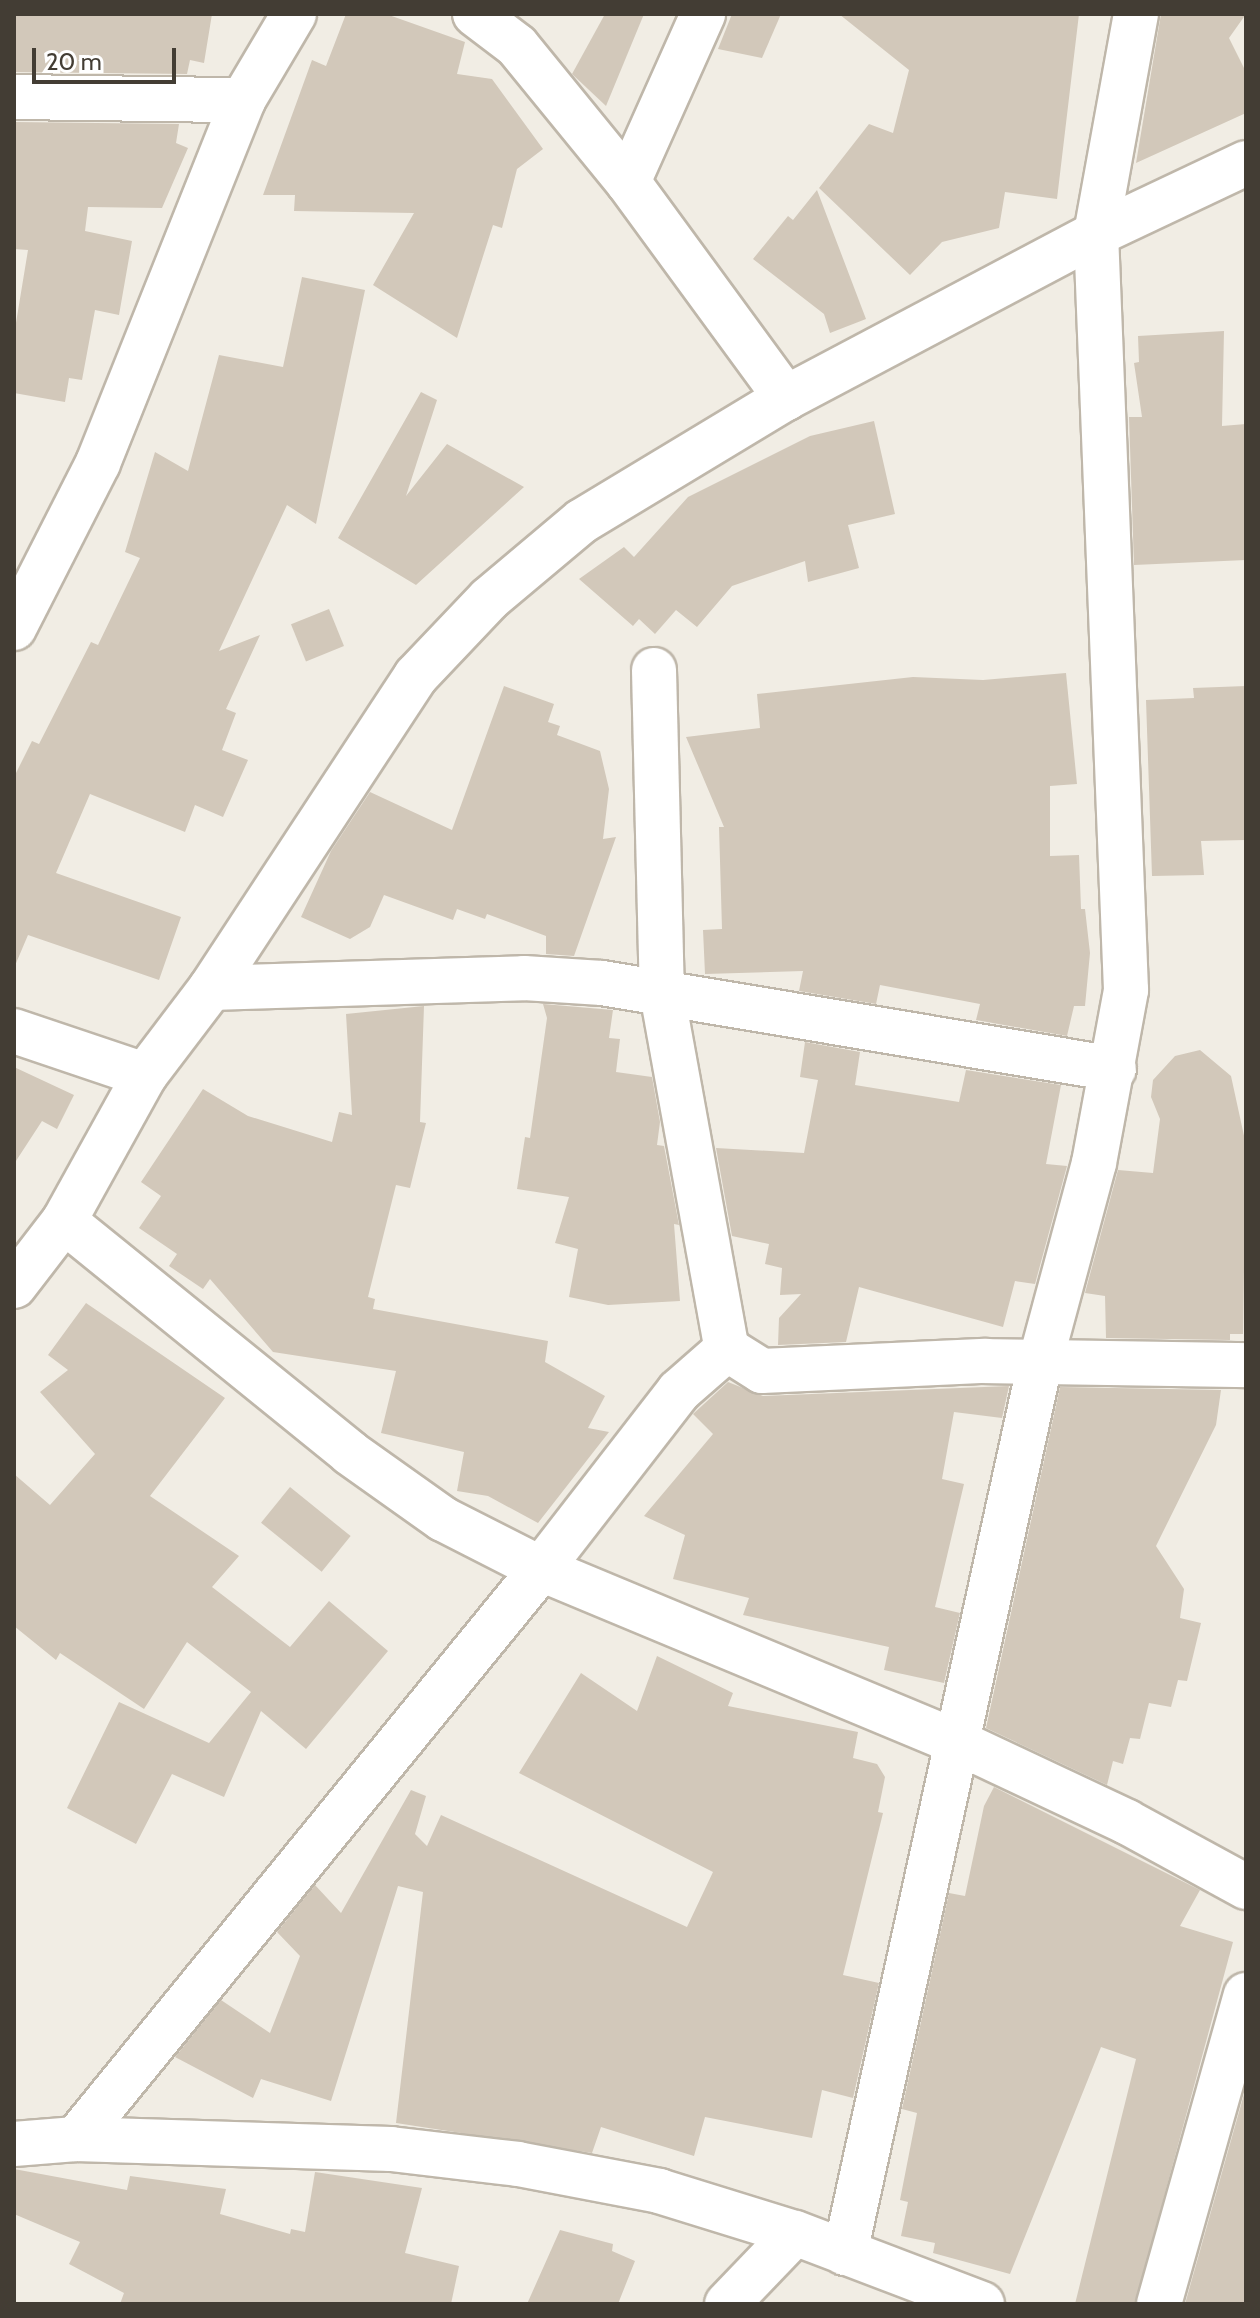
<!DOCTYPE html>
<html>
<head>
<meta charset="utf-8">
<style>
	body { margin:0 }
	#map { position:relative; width:1260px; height:2318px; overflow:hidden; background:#f1ede4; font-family:Cabin,sans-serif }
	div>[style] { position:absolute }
	.building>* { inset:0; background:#d2c8ba; transform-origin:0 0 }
	.roads { filter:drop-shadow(2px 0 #bfb7aa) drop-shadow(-2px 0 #bfb7aa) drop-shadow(0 2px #bfb7aa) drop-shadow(0 -2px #bfb7aa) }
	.street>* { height:44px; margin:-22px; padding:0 22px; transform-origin:22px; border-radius:22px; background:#fff }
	span { translate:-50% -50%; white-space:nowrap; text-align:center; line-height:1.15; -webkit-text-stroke:7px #fff; paint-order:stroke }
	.frame { position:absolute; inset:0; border:16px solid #433d34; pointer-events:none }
	.scale { position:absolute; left:32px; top:48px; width:144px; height:36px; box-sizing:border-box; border:4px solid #433d34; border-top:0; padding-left:10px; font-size:24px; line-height:28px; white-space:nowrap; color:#433d34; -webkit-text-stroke:6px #fff; paint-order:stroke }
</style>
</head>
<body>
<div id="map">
	<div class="building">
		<i style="clip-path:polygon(14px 14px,212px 14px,204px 63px,190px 60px,187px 74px,14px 72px)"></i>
		<i style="clip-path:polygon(346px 14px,386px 14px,465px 42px,457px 74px,492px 79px,543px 149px,517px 169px,502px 228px,493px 225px,457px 338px,373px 285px,414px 213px,294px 211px,295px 195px,263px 195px,312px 60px,326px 66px)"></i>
		<i style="clip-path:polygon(605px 14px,644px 14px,606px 106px,572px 74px)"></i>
		<i style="clip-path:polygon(732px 14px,781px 14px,762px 58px,718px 49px)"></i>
		<i style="clip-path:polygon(839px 14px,1079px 14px,1057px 199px,1005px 192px,999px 228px,942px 242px,910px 275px,819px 188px,869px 124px,893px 133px,909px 70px)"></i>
		<i style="clip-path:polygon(1161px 14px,1246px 14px,1229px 38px,1246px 72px,1246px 113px,1136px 163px)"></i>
		<i style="clip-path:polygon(14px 122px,179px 124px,176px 143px,188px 148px,162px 208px,88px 207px,85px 231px,132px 241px,119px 315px,95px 310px,82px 380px,69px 378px,65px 402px,14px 393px,14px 335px,28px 250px,14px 249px)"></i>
		<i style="clip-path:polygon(817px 190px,866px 319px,830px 333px,824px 314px,753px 259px,788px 216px,793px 220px)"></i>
		<i style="clip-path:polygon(302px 277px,365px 290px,316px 524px,287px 505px,219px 651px,260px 635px,226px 709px,236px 713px,222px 750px,248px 760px,223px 817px,195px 805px,185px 832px,90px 794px,56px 873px,181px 917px,159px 980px,28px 935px,14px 968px,14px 777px,32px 741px,39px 744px,91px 642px,98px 645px,140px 558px,125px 552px,155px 452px,188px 471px,219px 355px,283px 367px)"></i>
		<i style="clip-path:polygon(1224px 331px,1222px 426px,1246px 424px,1246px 560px,1134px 565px,1129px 417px,1142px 417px,1134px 363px,1139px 362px,1138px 336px)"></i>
		<i style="clip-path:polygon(421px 392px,437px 400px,406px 496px,447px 444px,524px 487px,416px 585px,338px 538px)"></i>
		<i style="clip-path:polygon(874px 421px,895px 514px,848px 525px,859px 568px,808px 582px,805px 561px,732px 586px,697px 627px,676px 610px,655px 634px,639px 619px,633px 626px,579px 579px,624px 547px,634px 557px,688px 497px,810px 436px)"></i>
		<i style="left:329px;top:609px;width:40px;height:41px;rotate:68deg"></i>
		<i style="clip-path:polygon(1066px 673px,1077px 784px,1050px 786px,1050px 856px,1079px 855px,1081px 909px,1085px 909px,1090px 953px,1085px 1006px,1074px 1006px,1067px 1036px,976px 1020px,980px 1004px,880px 985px,876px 1004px,799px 991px,803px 971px,705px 974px,703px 930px,722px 929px,719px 827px,724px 827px,686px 737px,760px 728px,757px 694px,913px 677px,983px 680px)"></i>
		<i style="clip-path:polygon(504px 686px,554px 704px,548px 722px,560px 726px,557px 735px,600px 751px,609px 789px,603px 839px,616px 837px,574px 956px,546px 954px,546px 936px,487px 914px,485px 919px,457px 909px,453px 920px,384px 895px,370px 927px,350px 939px,301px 917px,331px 851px,370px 792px,452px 830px)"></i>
		<i style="clip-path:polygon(1246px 686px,1246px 840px,1201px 841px,1204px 875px,1152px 876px,1146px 700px,1194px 698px,1193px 688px)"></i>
		<i style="clip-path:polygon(543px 1004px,613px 1010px,609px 1038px,620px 1039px,616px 1072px,652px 1077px,660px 1122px,657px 1145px,664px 1146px,679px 1225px,674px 1224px,680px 1301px,608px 1305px,569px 1297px,578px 1249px,555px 1243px,569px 1197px,517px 1189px,525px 1137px,530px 1138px,547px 1018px)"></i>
		<i style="clip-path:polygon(424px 1006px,420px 1122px,426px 1123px,410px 1188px,396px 1185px,368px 1297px,375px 1299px,373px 1309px,548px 1341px,545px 1362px,605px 1396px,588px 1428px,609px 1432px,538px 1523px,488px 1496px,457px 1491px,464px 1452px,381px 1433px,396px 1371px,273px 1352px,210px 1279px,203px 1289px,169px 1266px,177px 1254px,139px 1228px,161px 1196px,141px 1182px,203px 1089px,248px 1116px,332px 1142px,339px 1112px,352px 1115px,346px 1014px)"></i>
		<i style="clip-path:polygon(805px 1042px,860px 1052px,855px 1085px,959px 1102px,966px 1070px,1061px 1085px,1046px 1164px,1067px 1166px,1035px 1284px,1015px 1281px,1003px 1327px,859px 1287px,846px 1342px,778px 1345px,779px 1318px,801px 1294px,780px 1295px,782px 1268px,765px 1264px,769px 1244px,732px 1236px,716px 1148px,804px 1153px,818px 1080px,800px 1077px)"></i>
		<i style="clip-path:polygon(1200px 1050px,1231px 1076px,1246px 1145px,1243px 1334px,1230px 1334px,1230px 1340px,1106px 1338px,1105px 1296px,1085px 1293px,1118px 1170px,1153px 1173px,1160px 1119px,1151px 1097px,1153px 1080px,1175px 1056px)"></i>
		<i style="clip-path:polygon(14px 1067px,74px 1095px,57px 1129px,42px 1121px,14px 1164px)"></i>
		<i style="clip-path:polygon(86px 1303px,225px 1398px,150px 1496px,239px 1556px,212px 1587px,290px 1647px,329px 1601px,388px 1651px,306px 1749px,261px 1711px,224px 1797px,172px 1774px,136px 1844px,67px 1808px,119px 1702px,209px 1743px,251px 1692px,187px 1642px,144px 1709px,60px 1653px,56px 1660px,14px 1626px,14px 1474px,50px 1505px,95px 1454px,40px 1392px,68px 1370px,48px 1355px)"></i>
		<i style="clip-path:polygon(728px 1382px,763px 1396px,1009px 1386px,1002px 1418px,954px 1412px,942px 1479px,964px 1484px,935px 1607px,960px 1613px,944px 1683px,884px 1670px,889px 1647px,743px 1615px,749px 1598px,673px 1579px,685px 1535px,644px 1516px,713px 1434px,693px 1414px)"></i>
		<i style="clip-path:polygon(1060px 1387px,1221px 1390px,1216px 1425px,1156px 1546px,1184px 1589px,1180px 1618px,1201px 1623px,1187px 1681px,1178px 1680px,1171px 1707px,1149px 1703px,1140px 1739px,1130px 1738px,1123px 1764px,1113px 1761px,1107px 1785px,986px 1728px)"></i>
		<i style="left:290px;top:1487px;width:78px;height:46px;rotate:39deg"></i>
		<i style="clip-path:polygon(657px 1656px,733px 1693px,728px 1706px,858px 1732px,853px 1758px,877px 1764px,885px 1777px,878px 1812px,883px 1813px,843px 1975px,879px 1983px,853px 2098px,822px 2090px,812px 2138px,705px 2117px,694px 2156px,601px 2127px,592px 2153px,396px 2123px,423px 1892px,398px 1886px,331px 2101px,261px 2079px,253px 2098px,175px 2057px,221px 2000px,270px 2033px,300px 1956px,277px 1932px,315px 1885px,341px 1913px,411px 1790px,426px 1796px,415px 1834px,427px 1846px,441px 1815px,687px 1927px,713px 1872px,519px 1773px,581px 1673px,637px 1711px)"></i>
		<i style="clip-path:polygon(994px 1787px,1200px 1890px,1180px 1926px,1233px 1942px,1135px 2304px,1075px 2304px,1136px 2059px,1101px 2047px,1010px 2274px,933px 2253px,935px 2243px,901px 2236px,908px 2202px,900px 2200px,917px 2113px,902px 2109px,949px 1893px,965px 1896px,984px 1806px)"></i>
		<i style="clip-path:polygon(1246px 2087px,1246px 2304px,1185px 2304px)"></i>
		<i style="clip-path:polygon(14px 2169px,127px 2190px,130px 2176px,226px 2189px,220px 2214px,290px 2234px,291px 2229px,305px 2232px,315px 2172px,422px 2188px,405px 2253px,459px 2266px,451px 2304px,120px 2304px,124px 2293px,69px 2264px,80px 2242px,14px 2214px)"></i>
		<i style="clip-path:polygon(560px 2230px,613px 2244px,612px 2251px,635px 2261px,618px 2304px,527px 2304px)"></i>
	</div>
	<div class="roads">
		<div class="street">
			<i style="left:475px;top:14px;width:53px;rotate:37.3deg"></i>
			<i style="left:517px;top:46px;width:176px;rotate:50.8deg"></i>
			<i style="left:628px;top:182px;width:268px;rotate:53.8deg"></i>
			<i style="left:14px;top:97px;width:229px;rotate:0.8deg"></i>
			<i style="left:628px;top:182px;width:184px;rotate:-65.9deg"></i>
			<i style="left:14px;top:628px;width:185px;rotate:-63deg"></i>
			<i style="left:98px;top:463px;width:391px;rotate:-68.2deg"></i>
			<i style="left:243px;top:100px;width:100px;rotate:-59.3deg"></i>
			<i style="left:654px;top:670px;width:323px;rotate:88.6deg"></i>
			<i style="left:662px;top:993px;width:362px;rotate:79.7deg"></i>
			<i style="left:211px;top:988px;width:313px;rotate:-1.8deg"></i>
			<i style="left:524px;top:978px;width:78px;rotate:3.7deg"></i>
			<i style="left:602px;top:983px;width:519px;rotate:9.53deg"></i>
			<i style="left:14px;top:1031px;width:138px;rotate:18.6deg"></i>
			<i style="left:64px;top:1221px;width:368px;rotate:39deg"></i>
			<i style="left:350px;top:1453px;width:114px;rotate:35.4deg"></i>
			<i style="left:443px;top:1519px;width:110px;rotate:27deg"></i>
			<i style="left:541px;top:1569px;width:448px;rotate:22.6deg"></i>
			<i style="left:955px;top:1741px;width:190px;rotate:25.2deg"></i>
			<i style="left:1127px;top:1822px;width:136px;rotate:28.6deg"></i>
			<i style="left:14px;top:1286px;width:82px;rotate:-52.4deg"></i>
			<i style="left:64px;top:1221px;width:167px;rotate:-61deg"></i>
			<i style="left:145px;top:1075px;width:109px;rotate:-52.8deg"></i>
			<i style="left:211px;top:988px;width:373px;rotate:-56.7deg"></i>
			<i style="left:416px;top:676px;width:106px;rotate:-46.5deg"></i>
			<i style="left:489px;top:599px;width:121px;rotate:-40deg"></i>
			<i style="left:582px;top:521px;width:238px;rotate:-31.1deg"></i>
			<i style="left:786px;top:398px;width:351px;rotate:-27.9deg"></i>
			<i style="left:1096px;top:234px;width:166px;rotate:-25.3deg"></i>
			<i style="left:76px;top:2139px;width:736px;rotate:-50.79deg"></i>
			<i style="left:541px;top:1569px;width:225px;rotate:-52.2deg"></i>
			<i style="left:679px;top:1391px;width:64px;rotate:-41.2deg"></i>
			<i style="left:727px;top:1349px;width:41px;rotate:32.2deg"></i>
			<i style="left:762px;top:1371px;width:224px;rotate:-2.6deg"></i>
			<i style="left:986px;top:1361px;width:260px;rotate:0.9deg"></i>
			<i style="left:14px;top:2144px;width:62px;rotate:-4.6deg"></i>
			<i style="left:76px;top:2139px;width:315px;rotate:1.8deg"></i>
			<i style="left:391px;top:2149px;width:128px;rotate:6.7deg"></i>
			<i style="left:518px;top:2164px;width:144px;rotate:10.8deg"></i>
			<i style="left:659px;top:2191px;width:142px;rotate:17.2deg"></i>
			<i style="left:795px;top:2233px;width:200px;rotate:20.8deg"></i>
			<i style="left:845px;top:2253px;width:911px;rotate:-77.64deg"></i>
			<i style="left:1040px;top:1363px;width:207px;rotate:-74.9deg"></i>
			<i style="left:1094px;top:1163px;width:176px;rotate:-79.5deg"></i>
			<i style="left:1126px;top:990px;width:757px;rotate:-92.27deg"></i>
			<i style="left:1096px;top:234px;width:224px;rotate:-79.7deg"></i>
			<i style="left:727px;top:2304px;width:98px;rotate:-46.2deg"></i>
			<i style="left:1159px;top:2304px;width:321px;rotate:-74.3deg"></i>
		</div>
	</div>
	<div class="frame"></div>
	<div class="scale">20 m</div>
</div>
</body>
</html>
